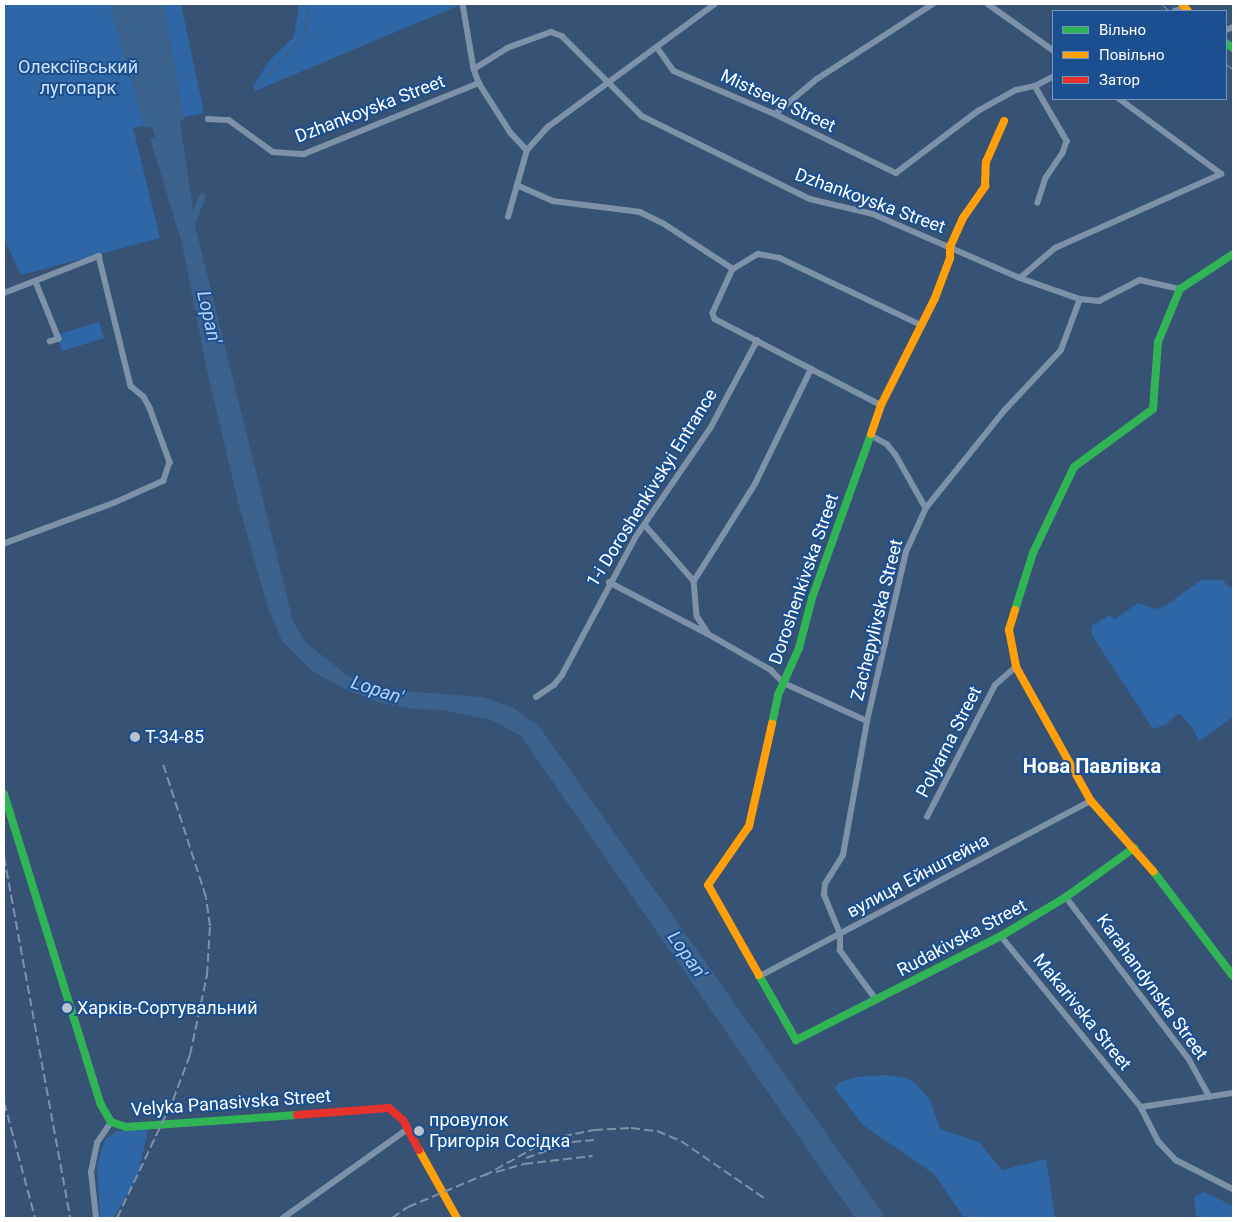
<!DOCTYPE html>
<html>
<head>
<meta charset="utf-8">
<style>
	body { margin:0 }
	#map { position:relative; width:1237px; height:1222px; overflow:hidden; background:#365274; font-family:Roboto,sans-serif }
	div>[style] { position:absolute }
	.green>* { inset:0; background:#2f66a5; transform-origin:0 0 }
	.water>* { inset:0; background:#3b618d }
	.stream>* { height:2px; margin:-1px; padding:0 1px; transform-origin:1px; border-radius:1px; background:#3b618d }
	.canal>* { height:7px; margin:-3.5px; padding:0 3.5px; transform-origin:3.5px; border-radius:3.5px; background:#3b618d }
	.street>* { height:5.5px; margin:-2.75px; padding:0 2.75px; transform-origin:2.75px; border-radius:2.75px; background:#7d92a8 }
	.fast>* { height:8px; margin:-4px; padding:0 4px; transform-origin:4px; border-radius:4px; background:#30b455 }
	.slow>* { height:8px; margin:-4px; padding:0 4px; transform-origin:4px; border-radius:4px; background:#ff9f0a }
	.jam>* { height:8px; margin:-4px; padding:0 4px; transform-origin:4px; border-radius:4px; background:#e5322d }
	.tram>* { height:1px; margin:-0.5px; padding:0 0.5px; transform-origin:0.5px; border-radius:0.5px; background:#7e92a7 }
	.rail>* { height:2px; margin-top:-1px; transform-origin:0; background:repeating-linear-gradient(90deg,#7e92a7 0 9px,transparent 0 13px) }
	.dots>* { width:14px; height:14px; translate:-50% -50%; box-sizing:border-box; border:2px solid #1b4f8f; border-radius:50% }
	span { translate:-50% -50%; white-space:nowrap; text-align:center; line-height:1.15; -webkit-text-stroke:4px #1b4f8f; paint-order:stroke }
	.park-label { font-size:18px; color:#cfe3fa }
	.street-label { font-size:18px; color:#fff }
	.poi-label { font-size:18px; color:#fff }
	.left { translate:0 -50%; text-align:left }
	.water-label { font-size:19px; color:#b5d3f5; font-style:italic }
	.quarter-label { font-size:20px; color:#fff; font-weight:700 }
	.frame { position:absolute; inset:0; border:5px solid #fff; pointer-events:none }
	.legend { position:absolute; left:1052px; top:10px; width:175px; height:90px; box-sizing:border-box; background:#1b4f8f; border:1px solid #7695bc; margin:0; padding:6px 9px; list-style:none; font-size:15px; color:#fff }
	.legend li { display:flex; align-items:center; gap:10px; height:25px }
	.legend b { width:25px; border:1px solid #7695bc }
</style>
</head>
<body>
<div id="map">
	<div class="green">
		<i style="clip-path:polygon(4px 4px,181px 4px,204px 113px,133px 128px,160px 238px,21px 275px,4px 239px)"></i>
		<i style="clip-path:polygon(299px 4px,460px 4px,460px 5px,255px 91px,253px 86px,270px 60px,294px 37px)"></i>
		<i style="left:99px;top:322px;width:17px;height:44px;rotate:73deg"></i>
		<i style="clip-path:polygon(1201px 580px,1222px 580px,1233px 589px,1233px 717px,1199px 741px,1192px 727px,1179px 713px,1165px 725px,1153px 729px,1092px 635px,1092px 626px,1109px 615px,1115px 619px,1138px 603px,1155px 609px,1165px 606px)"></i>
		<i style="clip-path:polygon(886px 1075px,907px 1078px,916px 1084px,930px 1100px,940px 1129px,979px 1142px,1002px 1170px,1046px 1159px,1055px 1218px,964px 1218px,934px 1174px,863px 1125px,835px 1089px,838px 1083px,856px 1077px)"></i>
		<i style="clip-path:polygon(148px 1129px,139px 1171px,127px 1195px,113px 1218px,100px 1218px,97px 1165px,105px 1140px,117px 1131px)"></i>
		<i style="clip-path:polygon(1205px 1192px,1233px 1206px,1233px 1218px,1196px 1218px,1194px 1197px)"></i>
	</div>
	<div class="water">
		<i style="clip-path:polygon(109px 4px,164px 4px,184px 119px,180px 121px,196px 230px,293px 621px,305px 642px,347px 675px,370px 685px,391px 690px,482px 697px,514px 708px,539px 726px,886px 1218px,855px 1218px,521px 736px,491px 720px,443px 710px,412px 709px,378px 702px,345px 689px,312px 671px,282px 641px,268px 608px,238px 502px,208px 375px,182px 244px,150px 138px,155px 137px,152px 127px,145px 128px)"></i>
	</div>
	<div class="stream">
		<i style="left:258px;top:87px;width:69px;rotate:-48.5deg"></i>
		<i style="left:304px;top:35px;width:32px;rotate:-79deg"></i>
	</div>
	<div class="canal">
		<i style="left:191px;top:223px;width:29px;rotate:-68deg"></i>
	</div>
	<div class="street">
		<i style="left:463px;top:4px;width:66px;rotate:80.4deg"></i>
		<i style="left:474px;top:69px;width:15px;rotate:70deg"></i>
		<i style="left:479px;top:83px;width:59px;rotate:57.4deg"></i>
		<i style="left:511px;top:133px;width:23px;rotate:47deg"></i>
		<i style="left:988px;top:4px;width:80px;rotate:35.3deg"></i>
		<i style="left:1175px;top:11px;width:10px;rotate:-17deg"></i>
		<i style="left:1226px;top:30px;width:8px;rotate:-23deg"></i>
		<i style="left:657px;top:47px;width:29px;rotate:55deg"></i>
		<i style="left:674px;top:71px;width:110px;rotate:23.1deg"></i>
		<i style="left:775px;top:114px;width:135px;rotate:26deg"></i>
		<i style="left:896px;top:173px;width:103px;rotate:-37.1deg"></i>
		<i style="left:978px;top:111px;width:43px;rotate:-28.9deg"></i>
		<i style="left:1016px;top:90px;width:19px;rotate:-12deg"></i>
		<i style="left:1035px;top:86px;width:20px;rotate:-27deg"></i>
		<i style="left:474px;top:69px;width:39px;rotate:-32deg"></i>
		<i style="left:507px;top:48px;width:47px;rotate:-20deg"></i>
		<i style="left:551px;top:32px;width:12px;rotate:20deg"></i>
		<i style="left:562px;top:36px;width:113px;rotate:45deg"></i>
		<i style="left:642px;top:116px;width:187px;rotate:26.3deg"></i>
		<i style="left:810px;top:199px;width:65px;rotate:13.4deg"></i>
		<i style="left:873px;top:214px;width:160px;rotate:23.5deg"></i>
		<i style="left:1020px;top:278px;width:64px;rotate:19.3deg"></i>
		<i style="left:1080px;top:299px;width:19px;rotate:6deg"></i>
		<i style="left:1099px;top:301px;width:46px;rotate:-27.1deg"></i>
		<i style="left:1140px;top:280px;width:41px;rotate:12.7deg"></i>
		<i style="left:1035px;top:86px;width:64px;rotate:59.8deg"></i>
		<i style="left:1067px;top:141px;width:13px;rotate:108deg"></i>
		<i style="left:1063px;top:153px;width:30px;rotate:124deg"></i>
		<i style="left:1046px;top:178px;width:26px;rotate:108deg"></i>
		<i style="left:775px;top:114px;width:55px;rotate:-39.8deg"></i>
		<i style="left:817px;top:79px;width:138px;rotate:-32.9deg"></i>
		<i style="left:208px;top:119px;width:21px;rotate:3deg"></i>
		<i style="left:229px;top:120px;width:54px;rotate:36deg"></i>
		<i style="left:273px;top:152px;width:31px;rotate:4deg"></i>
		<i style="left:304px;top:154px;width:189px;rotate:-22.1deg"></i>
		<i style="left:517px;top:185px;width:39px;rotate:24deg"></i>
		<i style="left:553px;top:201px;width:88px;rotate:7.2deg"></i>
		<i style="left:640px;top:212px;width:25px;rotate:26deg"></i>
		<i style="left:663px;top:223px;width:84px;rotate:33.3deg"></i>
		<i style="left:508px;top:217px;width:70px;rotate:-74.2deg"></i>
		<i style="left:527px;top:150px;width:31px;rotate:-48deg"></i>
		<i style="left:548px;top:127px;width:207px;rotate:-36.4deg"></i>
		<i style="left:733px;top:269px;width:48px;rotate:114.4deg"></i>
		<i style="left:713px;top:313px;width:6px;rotate:72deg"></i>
		<i style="left:715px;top:319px;width:187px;rotate:27.4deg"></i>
		<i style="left:733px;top:269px;width:29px;rotate:-31deg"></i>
		<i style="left:758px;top:254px;width:22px;rotate:10deg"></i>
		<i style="left:780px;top:258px;width:156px;rotate:25.4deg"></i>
		<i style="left:1020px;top:278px;width:46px;rotate:-40.6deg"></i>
		<i style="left:1055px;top:248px;width:182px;rotate:-24deg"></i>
		<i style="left:1221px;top:174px;width:127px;rotate:-143.7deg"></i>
		<i style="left:36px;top:282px;width:61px;rotate:68deg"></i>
		<i style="left:59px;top:339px;width:9px;rotate:162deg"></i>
		<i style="left:4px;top:293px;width:102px;rotate:-21.3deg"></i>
		<i style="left:99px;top:256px;width:134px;rotate:76.2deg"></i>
		<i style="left:131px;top:386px;width:17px;rotate:40deg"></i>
		<i style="left:144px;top:397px;width:13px;rotate:61deg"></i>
		<i style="left:150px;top:408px;width:58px;rotate:69.7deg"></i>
		<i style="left:170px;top:462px;width:20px;rotate:108deg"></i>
		<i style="left:164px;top:481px;width:54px;rotate:155.8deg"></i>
		<i style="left:115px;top:503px;width:118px;rotate:159.7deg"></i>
		<i style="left:870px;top:435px;width:19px;rotate:28deg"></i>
		<i style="left:887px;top:444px;width:14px;rotate:51deg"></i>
		<i style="left:896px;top:455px;width:61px;rotate:60.5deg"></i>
		<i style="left:645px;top:525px;width:74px;rotate:48.8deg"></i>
		<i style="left:694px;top:581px;width:35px;rotate:85deg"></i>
		<i style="left:697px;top:616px;width:20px;rotate:57deg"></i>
		<i style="left:694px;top:581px;width:115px;rotate:-57.8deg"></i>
		<i style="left:755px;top:484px;width:128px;rotate:-64deg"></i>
		<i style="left:609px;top:582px;width:112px;rotate:27.7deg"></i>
		<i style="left:708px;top:634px;width:73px;rotate:29.7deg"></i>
		<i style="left:771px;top:670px;width:18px;rotate:45deg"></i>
		<i style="left:784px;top:683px;width:91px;rotate:24.6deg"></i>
		<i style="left:536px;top:697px;width:22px;rotate:-34deg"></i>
		<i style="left:554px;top:685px;width:13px;rotate:-51deg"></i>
		<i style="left:562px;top:675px;width:155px;rotate:-61.9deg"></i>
		<i style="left:635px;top:538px;width:135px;rotate:-55.6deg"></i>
		<i style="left:711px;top:427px;width:98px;rotate:-61.9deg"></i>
		<i style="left:927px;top:817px;width:148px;rotate:-62.7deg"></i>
		<i style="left:995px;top:685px;width:28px;rotate:-41deg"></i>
		<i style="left:1066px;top:897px;width:203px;rotate:52.8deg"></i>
		<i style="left:1189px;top:1059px;width:43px;rotate:61.1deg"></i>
		<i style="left:1001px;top:936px;width:221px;rotate:50.7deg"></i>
		<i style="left:1141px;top:1107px;width:39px;rotate:63deg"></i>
		<i style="left:1159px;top:1142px;width:25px;rotate:47deg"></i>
		<i style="left:1176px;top:1160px;width:64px;rotate:27deg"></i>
		<i style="left:758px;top:977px;width:377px;rotate:-27.9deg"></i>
		<i style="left:876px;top:1000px;width:61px;rotate:-126.3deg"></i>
		<i style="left:840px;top:951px;width:17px;rotate:-90deg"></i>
		<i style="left:840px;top:934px;width:42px;rotate:-112.3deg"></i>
		<i style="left:824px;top:895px;width:11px;rotate:-85deg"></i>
		<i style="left:825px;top:884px;width:34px;rotate:-58deg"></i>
		<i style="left:843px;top:855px;width:136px;rotate:-79.8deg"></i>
		<i style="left:867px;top:721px;width:173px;rotate:-77deg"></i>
		<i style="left:906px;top:552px;width:48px;rotate:-65.6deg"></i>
		<i style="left:926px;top:508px;width:124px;rotate:-51.2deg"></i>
		<i style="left:1004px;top:411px;width:83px;rotate:-46.9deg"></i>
		<i style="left:1061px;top:350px;width:54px;rotate:-69.6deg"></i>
		<i style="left:1141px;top:1107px;width:93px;rotate:-8.7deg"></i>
		<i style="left:96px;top:1218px;width:46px;rotate:-96.2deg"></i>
		<i style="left:91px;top:1172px;width:30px;rotate:-78deg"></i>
		<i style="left:97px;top:1143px;width:25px;rotate:-56deg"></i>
		<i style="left:283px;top:1218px;width:153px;rotate:-35.5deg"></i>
	</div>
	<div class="fast">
		<i style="left:1226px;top:43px;width:9px;rotate:36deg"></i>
		<i style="left:1015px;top:610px;width:60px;rotate:-72.5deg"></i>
		<i style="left:1033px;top:553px;width:95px;rotate:-64.5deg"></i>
		<i style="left:1074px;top:467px;width:98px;rotate:-36.3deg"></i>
		<i style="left:1153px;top:409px;width:67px;rotate:-85.7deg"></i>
		<i style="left:1158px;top:342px;width:57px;rotate:-67.5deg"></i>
		<i style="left:1180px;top:289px;width:64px;rotate:-33.4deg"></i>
		<i style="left:772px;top:724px;width:30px;rotate:-78deg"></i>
		<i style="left:778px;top:695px;width:51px;rotate:-65.9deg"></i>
		<i style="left:799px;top:648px;width:52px;rotate:-75.4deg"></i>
		<i style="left:812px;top:598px;width:174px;rotate:-70.2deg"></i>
		<i style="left:4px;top:794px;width:324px;rotate:72.7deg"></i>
		<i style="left:100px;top:1103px;width:22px;rotate:60deg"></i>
		<i style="left:111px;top:1122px;width:16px;rotate:18deg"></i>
		<i style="left:126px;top:1127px;width:171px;rotate:-4deg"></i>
		<i style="left:1153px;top:871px;width:132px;rotate:52.7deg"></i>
		<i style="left:759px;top:975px;width:75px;rotate:60.4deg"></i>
		<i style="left:796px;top:1040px;width:230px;rotate:-26.9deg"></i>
		<i style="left:1001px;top:936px;width:76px;rotate:-31deg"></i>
		<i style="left:1066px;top:897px;width:84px;rotate:-35.8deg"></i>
	</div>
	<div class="slow">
		<i style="left:1182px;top:4px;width:9px;rotate:49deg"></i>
		<i style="left:871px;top:434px;width:31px;rotate:-71deg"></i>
		<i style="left:881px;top:405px;width:120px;rotate:-63.2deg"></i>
		<i style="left:935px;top:298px;width:43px;rotate:-69.4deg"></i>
		<i style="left:950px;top:258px;width:11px;rotate:-90deg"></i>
		<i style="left:950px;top:247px;width:32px;rotate:-66deg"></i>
		<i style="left:963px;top:218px;width:39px;rotate:-55deg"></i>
		<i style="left:985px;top:186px;width:24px;rotate:-88deg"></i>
		<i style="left:986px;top:162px;width:45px;rotate:-66.3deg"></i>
		<i style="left:1015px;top:610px;width:21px;rotate:107deg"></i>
		<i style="left:1009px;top:630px;width:38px;rotate:79deg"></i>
		<i style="left:1016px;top:667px;width:154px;rotate:60.8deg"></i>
		<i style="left:1091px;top:801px;width:94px;rotate:48.5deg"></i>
		<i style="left:759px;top:975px;width:103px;rotate:-119.5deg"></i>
		<i style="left:708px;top:885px;width:72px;rotate:-55.2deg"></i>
		<i style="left:749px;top:826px;width:105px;rotate:-77.3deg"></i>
		<i style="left:419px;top:1150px;width:78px;rotate:60.8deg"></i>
	</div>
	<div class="jam">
		<i style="left:297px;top:1115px;width:92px;rotate:-4.4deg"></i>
		<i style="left:389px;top:1108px;width:18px;rotate:41deg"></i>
		<i style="left:403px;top:1120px;width:34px;rotate:62deg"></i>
	</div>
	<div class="tram">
		<i style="left:1162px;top:4px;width:9px;rotate:49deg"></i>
		<i style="left:1226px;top:64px;width:9px;rotate:41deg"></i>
	</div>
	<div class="rail">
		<i style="left:4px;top:857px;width:367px;rotate:79.6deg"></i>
		<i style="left:4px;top:1102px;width:120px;rotate:75deg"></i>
		<i style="left:526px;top:1158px;width:49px;rotate:-19.2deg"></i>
		<i style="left:572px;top:1142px;width:22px;rotate:-5deg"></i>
		<i style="left:496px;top:1172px;width:29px;rotate:-16deg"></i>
		<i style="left:524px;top:1164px;width:69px;rotate:-6.6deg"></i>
		<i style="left:484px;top:1176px;width:76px;rotate:-29.3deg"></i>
		<i style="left:550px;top:1139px;width:45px;rotate:-11.6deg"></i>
		<i style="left:594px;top:1130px;width:37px;rotate:-3deg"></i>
		<i style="left:631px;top:1128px;width:26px;rotate:7deg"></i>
		<i style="left:657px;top:1131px;width:26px;rotate:23deg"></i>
		<i style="left:681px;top:1141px;width:101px;rotate:34.5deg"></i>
		<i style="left:117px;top:1218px;width:131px;rotate:-64.6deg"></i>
		<i style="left:173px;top:1100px;width:48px;rotate:-69.3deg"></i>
		<i style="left:190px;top:1055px;width:82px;rotate:-78deg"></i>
		<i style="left:207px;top:975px;width:49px;rotate:-86.5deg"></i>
		<i style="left:210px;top:926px;width:29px;rotate:-98deg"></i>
		<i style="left:206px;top:897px;width:143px;rotate:-107.9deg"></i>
		<i style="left:392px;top:1218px;width:19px;rotate:-35deg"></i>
		<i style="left:408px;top:1207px;width:88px;rotate:-22.8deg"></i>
	</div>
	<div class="dots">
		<i style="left:135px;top:737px;background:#b9c2ce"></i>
		<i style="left:67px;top:1008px;background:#b9c2ce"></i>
		<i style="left:419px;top:1131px;background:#b9c2ce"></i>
	</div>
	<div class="park-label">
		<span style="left:78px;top:78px">Олексіївський<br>лугопарк</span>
	</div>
	<div class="street-label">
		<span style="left:778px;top:101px;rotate:25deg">Mistseva Street</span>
		<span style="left:370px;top:109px;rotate:-21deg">Dzhankoyska Street</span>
		<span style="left:870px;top:201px;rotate:20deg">Dzhankoyska Street</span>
		<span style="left:652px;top:488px;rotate:-58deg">1-i Doroshenkivskyi Entrance</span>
		<span style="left:804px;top:579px;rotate:-71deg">Doroshenkivska Street</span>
		<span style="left:877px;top:620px;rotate:-76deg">Zachepylivska Street</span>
		<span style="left:949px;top:742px;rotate:-63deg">Polyarna Street</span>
		<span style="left:918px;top:876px;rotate:-28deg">вулиця Ейнштейна</span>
		<span style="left:962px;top:938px;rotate:-28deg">Rudakivska Street</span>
		<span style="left:1152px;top:987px;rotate:54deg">Karahandynska Street</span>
		<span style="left:1082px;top:1012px;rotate:51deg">Makarivska Street</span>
		<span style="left:231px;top:1103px;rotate:-4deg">Velyka Panasivska Street</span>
	</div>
	<div class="poi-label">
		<span class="left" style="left:145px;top:737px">Т-34-85</span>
		<span class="left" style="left:77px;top:1008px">Харків-Сортувальний</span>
		<span class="left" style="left:429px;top:1131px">провулок<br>Григорія Сосідка</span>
	</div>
	<div class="water-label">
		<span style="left:209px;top:317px;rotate:77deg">Lopan'</span>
		<span style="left:377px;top:690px;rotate:18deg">Lopan'</span>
		<span style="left:687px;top:955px;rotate:55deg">Lopan'</span>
	</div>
	<div class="quarter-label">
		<span style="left:1092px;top:766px">Нова Павлівка</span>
	</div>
	<div class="frame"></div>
	<ul class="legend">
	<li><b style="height:6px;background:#30b455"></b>Вільно</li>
	<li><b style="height:6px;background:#ff9f0a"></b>Повільно</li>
	<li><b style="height:6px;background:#e5322d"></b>Затор</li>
	</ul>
</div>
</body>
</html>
